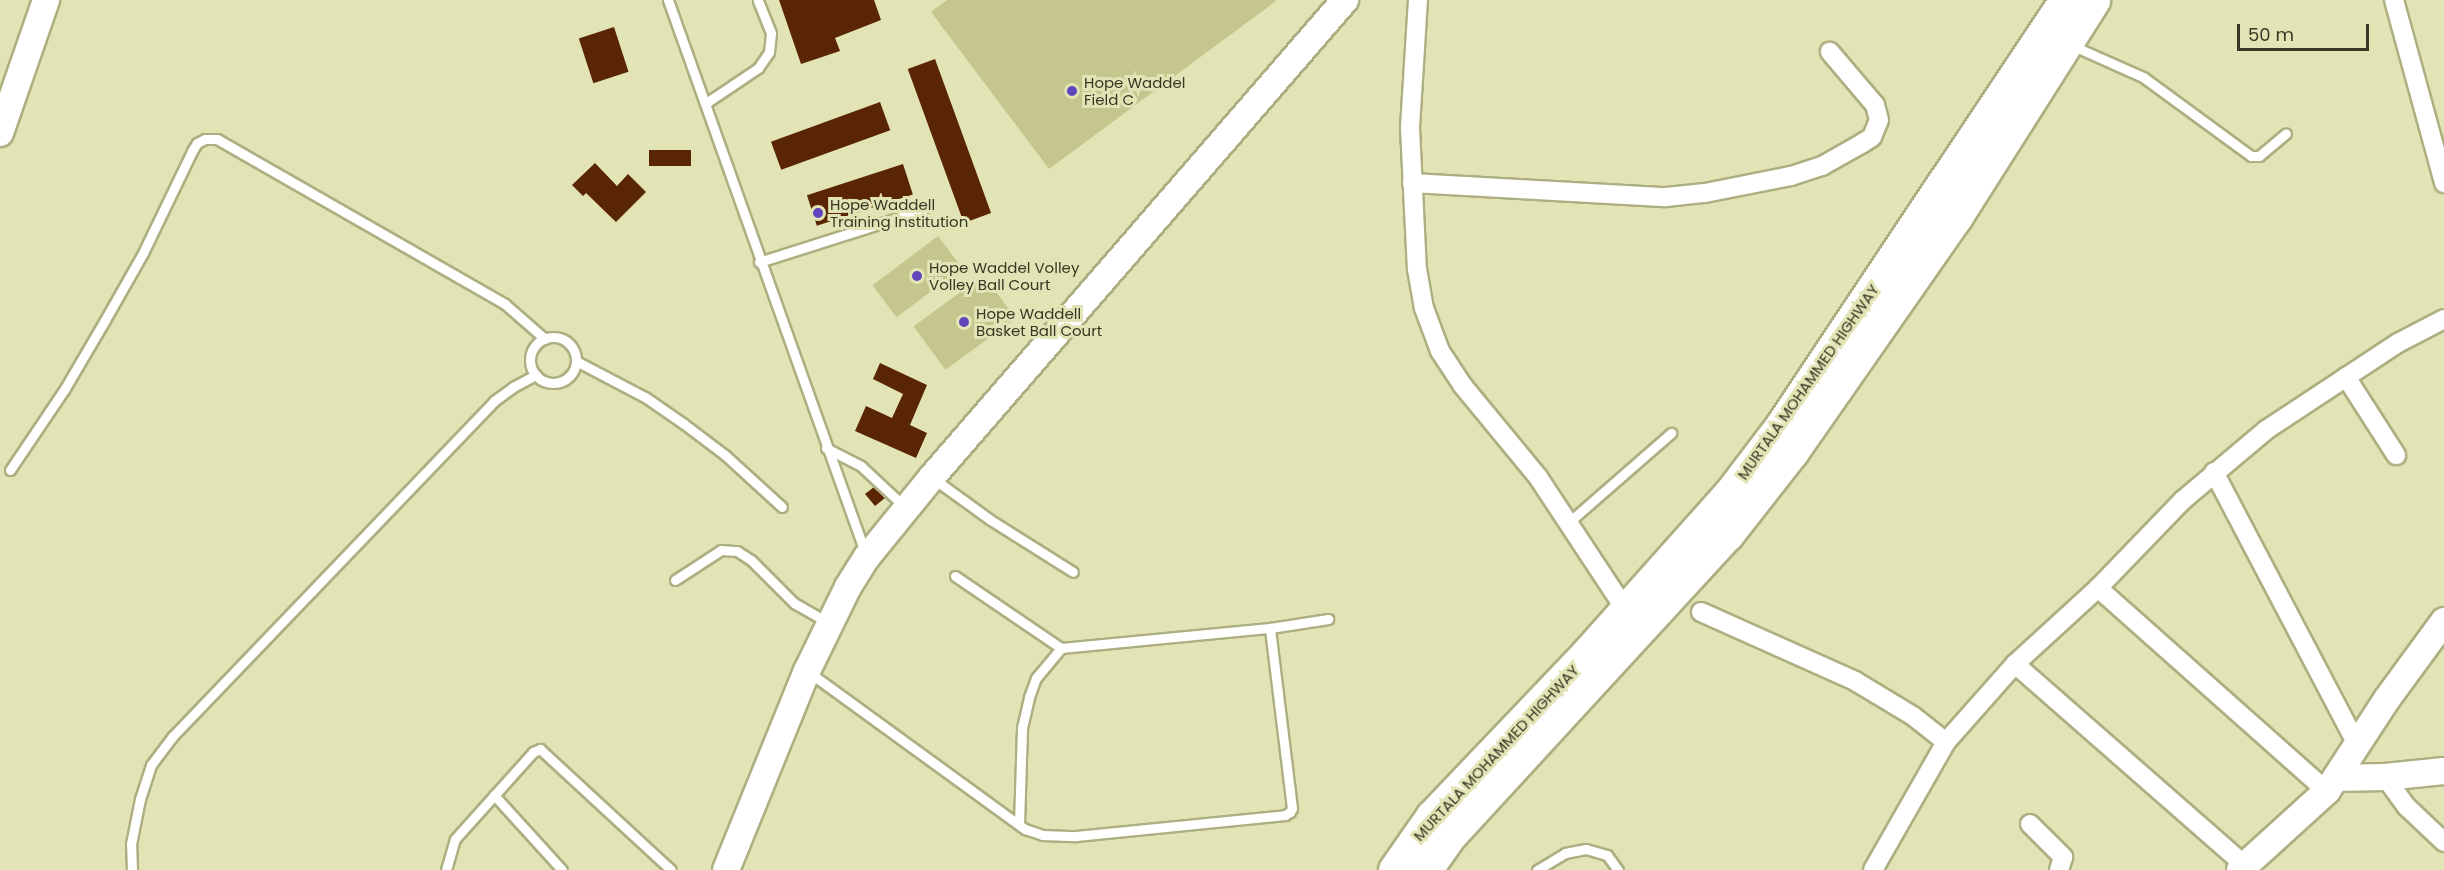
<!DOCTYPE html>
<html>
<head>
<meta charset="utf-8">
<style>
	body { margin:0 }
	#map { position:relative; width:2444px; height:870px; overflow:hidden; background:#e3e4b5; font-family:Poppins,sans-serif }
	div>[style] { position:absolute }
	.green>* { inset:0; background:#c5c68e; transform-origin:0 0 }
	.building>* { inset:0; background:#592502; transform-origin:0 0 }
	.roads { filter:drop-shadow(2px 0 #aeaf81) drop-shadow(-2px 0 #aeaf81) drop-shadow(0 2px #aeaf81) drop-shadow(0 -2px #aeaf81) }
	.lane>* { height:9px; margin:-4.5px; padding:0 4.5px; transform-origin:4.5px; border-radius:4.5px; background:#fff }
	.lane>.ring { margin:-4.5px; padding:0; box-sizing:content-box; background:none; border:9px solid #fff; border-radius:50% }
	.street>* { height:18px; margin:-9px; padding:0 9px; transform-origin:9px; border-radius:9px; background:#fff }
	.secondary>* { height:26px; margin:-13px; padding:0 13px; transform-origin:13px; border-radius:13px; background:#fff }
	.highway>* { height:33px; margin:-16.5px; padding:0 16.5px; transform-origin:16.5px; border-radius:16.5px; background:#fff }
	.dots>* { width:16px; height:16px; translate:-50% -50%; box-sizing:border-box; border:3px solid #e3e4b5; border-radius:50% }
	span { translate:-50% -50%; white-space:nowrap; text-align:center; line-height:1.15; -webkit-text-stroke:6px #e3e4b5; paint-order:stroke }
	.poi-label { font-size:15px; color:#373725 }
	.left { translate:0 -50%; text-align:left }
	.street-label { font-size:15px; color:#373725 }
	.scale { position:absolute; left:2237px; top:24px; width:132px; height:27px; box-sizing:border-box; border:3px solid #373725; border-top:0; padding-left:8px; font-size:18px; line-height:21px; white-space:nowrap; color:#373725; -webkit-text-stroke:4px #e3e4b5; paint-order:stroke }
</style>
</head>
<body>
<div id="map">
	<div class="green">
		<i style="clip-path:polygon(947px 0,1275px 0,1276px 1px,1049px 169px,931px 12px)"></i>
		<i style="left:938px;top:236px;width:40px;height:82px;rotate:53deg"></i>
		<i style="left:984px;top:275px;width:54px;height:87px;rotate:54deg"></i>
	</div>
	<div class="building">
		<i style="clip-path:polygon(779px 0,874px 0,881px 20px,835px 38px,840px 51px,801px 64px)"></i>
		<i style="left:614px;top:27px;width:47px;height:37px;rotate:72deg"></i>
		<i style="left:935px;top:59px;width:164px;height:29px;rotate:70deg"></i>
		<i style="left:880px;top:102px;width:30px;height:116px;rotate:70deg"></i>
		<i style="left:649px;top:150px;width:42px;height:16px"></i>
		<i style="clip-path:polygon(595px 163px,617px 186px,628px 174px,646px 192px,616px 222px,586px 193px,583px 196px,572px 185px)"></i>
		<i style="left:903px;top:164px;width:32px;height:101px;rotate:72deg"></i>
		<i style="clip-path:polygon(880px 363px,927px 385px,910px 425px,927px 433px,916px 458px,855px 431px,866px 406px,892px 418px,903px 394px,873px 379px)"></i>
		<i style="clip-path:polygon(874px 487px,885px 498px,875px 506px,865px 494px)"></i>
	</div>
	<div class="roads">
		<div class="lane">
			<i style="left:668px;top:0;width:589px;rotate:70.37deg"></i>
			<i style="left:2071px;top:45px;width:79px;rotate:24deg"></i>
			<i style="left:2143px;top:77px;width:134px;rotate:36.2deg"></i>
			<i style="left:2251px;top:156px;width:8px"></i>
			<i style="left:2259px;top:156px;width:35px;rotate:-40deg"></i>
			<i style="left:706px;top:103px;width:63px;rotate:-33.9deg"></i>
			<i style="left:758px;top:68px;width:19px;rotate:-55deg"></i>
			<i style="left:769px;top:52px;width:19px;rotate:-84deg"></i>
			<i style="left:771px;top:33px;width:35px;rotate:-112deg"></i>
			<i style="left:759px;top:262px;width:172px;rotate:-17.6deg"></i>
			<i class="ring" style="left:530px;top:337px;width:37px;height:37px"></i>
			<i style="left:576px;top:361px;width:78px;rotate:27.6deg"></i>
			<i style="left:645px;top:397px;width:47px;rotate:34.7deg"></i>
			<i style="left:684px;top:424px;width:51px;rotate:37.1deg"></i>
			<i style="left:725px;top:455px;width:77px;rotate:42.4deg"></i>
			<i style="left:826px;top:448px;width:39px;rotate:27deg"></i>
			<i style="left:861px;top:466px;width:60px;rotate:43deg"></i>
			<i style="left:10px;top:470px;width:97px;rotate:-56deg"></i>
			<i style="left:64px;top:390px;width:81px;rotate:-59.6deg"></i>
			<i style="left:105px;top:320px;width:77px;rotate:-60.4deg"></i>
			<i style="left:143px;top:253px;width:113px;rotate:-64.3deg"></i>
			<i style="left:192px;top:151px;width:9px;rotate:-58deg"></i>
			<i style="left:197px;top:143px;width:9px;rotate:-27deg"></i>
			<i style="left:205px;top:139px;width:12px"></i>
			<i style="left:217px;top:139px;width:332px;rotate:29.8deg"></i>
			<i style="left:505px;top:304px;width:53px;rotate:41.2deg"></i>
			<i style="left:934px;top:479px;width:68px;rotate:36deg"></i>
			<i style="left:989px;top:519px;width:99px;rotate:32.2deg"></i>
			<i style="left:1568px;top:523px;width:137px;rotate:-41.1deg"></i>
			<i style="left:955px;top:576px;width:128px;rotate:34.2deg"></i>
			<i style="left:1061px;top:648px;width:210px;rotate:-5.5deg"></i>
			<i style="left:1270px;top:628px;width:59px;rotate:-8.8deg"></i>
			<i style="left:675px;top:580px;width:55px;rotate:-33.1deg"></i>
			<i style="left:721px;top:550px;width:16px;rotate:4deg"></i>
			<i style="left:737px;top:551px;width:17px;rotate:33deg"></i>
			<i style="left:751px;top:560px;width:61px;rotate:45deg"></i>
			<i style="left:794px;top:603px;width:40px;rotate:29.7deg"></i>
			<i style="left:810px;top:673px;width:266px;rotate:36deg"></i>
			<i style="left:1025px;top:829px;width:18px;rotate:19deg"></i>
			<i style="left:1042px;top:835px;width:34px;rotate:2deg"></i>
			<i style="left:1076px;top:836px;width:210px;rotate:-5.7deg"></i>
			<i style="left:1285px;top:815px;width:6px;rotate:-31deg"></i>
			<i style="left:1290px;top:812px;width:4px;rotate:-63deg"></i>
			<i style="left:1292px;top:808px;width:181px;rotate:-97deg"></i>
			<i style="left:494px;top:795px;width:101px;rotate:47.8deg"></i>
			<i style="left:1019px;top:824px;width:96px;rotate:-88.2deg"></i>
			<i style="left:1022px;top:728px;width:32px;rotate:-77deg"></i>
			<i style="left:1029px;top:697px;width:20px;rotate:-70deg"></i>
			<i style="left:1036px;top:678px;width:39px;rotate:-50deg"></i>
			<i style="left:132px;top:870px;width:26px;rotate:-92deg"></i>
			<i style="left:131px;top:844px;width:46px;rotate:-78.7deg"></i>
			<i style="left:140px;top:799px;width:36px;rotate:-72deg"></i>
			<i style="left:151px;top:765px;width:36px;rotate:-53deg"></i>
			<i style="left:173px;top:736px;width:464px;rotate:-46.2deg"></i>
			<i style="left:494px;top:401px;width:24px;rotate:-36deg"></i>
			<i style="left:513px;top:387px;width:26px;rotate:-28deg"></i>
			<i style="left:446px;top:870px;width:32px;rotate:-74deg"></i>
			<i style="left:455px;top:839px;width:117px;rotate:-48.1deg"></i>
			<i style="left:533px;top:752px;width:8px;rotate:-23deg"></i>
			<i style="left:540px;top:749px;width:178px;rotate:42.7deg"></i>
			<i style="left:1537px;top:870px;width:33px;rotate:-31deg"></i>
			<i style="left:1565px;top:853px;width:21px;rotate:-11deg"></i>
			<i style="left:1586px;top:849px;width:22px;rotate:16deg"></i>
			<i style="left:1607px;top:855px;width:19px;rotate:54deg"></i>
		</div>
		<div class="street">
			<i style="left:1418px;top:0;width:128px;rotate:93.6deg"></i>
			<i style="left:1410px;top:128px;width:141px;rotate:87.2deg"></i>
			<i style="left:1417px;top:269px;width:40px;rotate:80deg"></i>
			<i style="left:1424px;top:308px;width:46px;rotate:69.6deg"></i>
			<i style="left:1440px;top:351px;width:42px;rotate:56.7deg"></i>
			<i style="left:1463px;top:386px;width:118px;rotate:50.5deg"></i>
			<i style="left:1538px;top:477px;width:165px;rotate:56.6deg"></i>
			<i style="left:2394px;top:0;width:190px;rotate:74.7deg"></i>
			<i style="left:1412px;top:183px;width:254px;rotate:3.2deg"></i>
			<i style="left:1666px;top:197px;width:39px;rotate:-6deg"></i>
			<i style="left:1705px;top:193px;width:88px;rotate:-11.2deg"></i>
			<i style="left:1791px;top:176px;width:33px;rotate:-18deg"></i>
			<i style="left:1822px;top:166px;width:45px;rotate:-29.4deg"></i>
			<i style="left:1861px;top:144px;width:13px;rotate:-32deg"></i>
			<i style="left:1872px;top:137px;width:18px;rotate:-68deg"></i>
			<i style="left:1879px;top:120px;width:16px;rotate:-105deg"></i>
			<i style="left:1875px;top:105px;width:70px;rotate:-130.3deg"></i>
			<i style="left:2346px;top:377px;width:93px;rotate:57.3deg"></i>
			<i style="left:2214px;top:472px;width:307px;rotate:62.3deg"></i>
			<i style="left:2098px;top:588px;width:306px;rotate:41.6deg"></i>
			<i style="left:1701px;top:612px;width:169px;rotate:24.1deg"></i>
			<i style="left:1855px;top:681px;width:68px;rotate:31.1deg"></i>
			<i style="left:1913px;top:716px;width:42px;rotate:38.2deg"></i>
			<i style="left:2015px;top:664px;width:305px;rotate:41.2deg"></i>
			<i style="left:2385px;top:777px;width:37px;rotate:54deg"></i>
			<i style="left:2407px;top:807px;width:51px;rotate:43.4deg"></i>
			<i style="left:2030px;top:824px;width:47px;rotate:45deg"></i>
			<i style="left:2063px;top:857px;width:14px;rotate:107deg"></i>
			<i style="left:1873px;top:870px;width:147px;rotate:-60.3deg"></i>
			<i style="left:1946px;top:742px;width:104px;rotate:-48.5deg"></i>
			<i style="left:2015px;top:664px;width:113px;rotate:-42.5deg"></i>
			<i style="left:2098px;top:588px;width:122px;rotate:-46deg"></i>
			<i style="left:2183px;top:500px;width:109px;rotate:-40.1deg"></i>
			<i style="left:2266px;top:430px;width:158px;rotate:-33.4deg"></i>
			<i style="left:2398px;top:343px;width:52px;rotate:-27.6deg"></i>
		</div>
		<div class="secondary">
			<i style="left:0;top:133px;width:141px;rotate:-70.9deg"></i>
			<i style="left:2336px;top:778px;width:49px;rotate:-1.2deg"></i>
			<i style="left:2385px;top:777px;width:59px;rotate:-5.8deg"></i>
			<i style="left:726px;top:870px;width:215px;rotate:-67.9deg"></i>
			<i style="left:807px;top:671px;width:93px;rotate:-64deg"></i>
			<i style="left:848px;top:587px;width:36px;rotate:-58deg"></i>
			<i style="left:867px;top:557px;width:103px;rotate:-50.9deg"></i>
			<i style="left:932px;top:477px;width:631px;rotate:-49.11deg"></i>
			<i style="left:2240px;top:870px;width:118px;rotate:-42.2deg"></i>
			<i style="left:2327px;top:791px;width:110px;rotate:-56.9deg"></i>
			<i style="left:2387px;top:699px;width:97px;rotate:-53.8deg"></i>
		</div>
		<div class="highway">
			<i style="left:1395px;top:870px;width:65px;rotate:-55.1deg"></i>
			<i style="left:1432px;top:817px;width:228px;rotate:-46.4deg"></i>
			<i style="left:1589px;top:652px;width:212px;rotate:-48.3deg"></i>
			<i style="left:1730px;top:494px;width:84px;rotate:-52.7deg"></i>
			<i style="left:1781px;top:427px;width:513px;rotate:-56.28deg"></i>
			<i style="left:1425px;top:870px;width:39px;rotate:-55deg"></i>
			<i style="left:1447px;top:838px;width:413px;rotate:-47.4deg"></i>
			<i style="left:1727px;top:534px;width:105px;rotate:-51.9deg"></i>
			<i style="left:1792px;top:451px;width:287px;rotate:-55.1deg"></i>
			<i style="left:1956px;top:216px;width:256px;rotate:-57.6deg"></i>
		</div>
	</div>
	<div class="dots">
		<i style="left:1072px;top:91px;background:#6145bd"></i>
		<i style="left:818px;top:213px;background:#6145bd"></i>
		<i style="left:917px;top:276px;background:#6145bd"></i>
		<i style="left:964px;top:322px;background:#6145bd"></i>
	</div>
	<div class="poi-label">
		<span class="left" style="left:1084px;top:91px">Hope Waddel<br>Field C</span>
		<span class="left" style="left:830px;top:213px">Hope Waddell<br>Training Institution</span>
		<span class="left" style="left:929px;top:276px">Hope Waddel Volley<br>Volley Ball Court</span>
		<span class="left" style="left:976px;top:322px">Hope Waddell<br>Basket Ball Court</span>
	</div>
	<div class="street-label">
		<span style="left:1808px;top:382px;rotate:-55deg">MURTALA MOHAMMED HIGHWAY</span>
		<span style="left:1496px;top:753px;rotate:-47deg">MURTALA MOHAMMED HIGHWAY</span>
	</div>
	<div class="scale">50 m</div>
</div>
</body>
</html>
